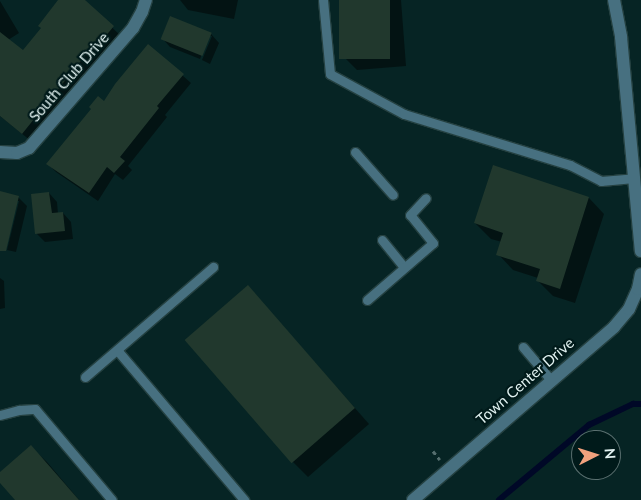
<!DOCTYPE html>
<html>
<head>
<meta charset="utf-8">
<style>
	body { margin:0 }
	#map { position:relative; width:641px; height:500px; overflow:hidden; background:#062424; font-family:Lato,sans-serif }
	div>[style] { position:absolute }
	.shadow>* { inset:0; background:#0007 }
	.stream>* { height:5.5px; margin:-2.75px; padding:0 2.75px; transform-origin:2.75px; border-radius:2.75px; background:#000827 }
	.building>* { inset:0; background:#21382d; transform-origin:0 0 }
	.path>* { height:3px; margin-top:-1.5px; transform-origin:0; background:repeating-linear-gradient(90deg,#556e6e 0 4px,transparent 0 8px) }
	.roads { filter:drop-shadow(1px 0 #254141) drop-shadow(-1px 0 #254141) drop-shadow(0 1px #254141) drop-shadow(0 -1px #254141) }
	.service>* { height:9px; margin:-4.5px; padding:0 4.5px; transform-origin:4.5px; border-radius:4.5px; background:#477080 }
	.minor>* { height:12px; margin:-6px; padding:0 6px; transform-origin:6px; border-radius:6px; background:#477080 }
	span { translate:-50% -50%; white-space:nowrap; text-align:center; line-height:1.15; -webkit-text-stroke:4.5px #001a1a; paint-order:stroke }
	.street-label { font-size:15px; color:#e1f2f1 }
	.north { position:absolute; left:571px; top:430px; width:50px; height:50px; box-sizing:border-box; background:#001a1a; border:1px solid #5a7070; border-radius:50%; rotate:85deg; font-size:14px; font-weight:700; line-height:20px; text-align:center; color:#e1f2f1 }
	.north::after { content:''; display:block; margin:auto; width:18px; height:22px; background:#f1a17d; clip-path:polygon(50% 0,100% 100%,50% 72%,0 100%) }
</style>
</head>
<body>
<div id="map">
	<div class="shadow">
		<i style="clip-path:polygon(60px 0,83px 0,121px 36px,112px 46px,110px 43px,31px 141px,0 116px,0 1px,19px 33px,8px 40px,23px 52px,42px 29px)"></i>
		<i style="clip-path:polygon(180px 0,238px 0,234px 19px,188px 10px)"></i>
		<i style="clip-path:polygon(340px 0,401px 0,406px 66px,357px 70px,345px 58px)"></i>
		<i style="clip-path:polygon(211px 34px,219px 43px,210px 64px,202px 60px,212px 36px,209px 36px,200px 59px,170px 47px,162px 38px)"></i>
		<i style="clip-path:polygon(149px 46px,191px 83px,165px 115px,167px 117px,128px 166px,132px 170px,123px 180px,115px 174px,98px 201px,56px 172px,48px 164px,105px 103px)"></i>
		<i style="clip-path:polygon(493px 167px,589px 198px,604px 214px,575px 303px,553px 296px,537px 280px,538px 278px,513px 270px,498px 254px,502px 242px,491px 239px,475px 223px)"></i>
		<i style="clip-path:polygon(0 192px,18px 197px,27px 206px,16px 252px,7px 250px,19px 201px,16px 201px,0 248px)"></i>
		<i style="clip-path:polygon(49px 193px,57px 202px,58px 214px,63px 213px,71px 222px,73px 239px,45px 242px,37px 234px)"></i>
		<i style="clip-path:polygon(0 278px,4px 281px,5px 308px,0 309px)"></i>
		<i style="clip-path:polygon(248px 287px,369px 424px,308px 477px,293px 462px)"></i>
		<i style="clip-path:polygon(31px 447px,47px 462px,79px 500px,16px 500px,0 481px,0 474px)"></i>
	</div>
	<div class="stream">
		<i style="left:499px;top:500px;width:117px;rotate:-39.8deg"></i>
		<i style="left:589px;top:425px;width:49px;rotate:-25.5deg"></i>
		<i style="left:633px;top:404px;width:8px"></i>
	</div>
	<div class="building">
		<i style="clip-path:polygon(58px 0,85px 0,114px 26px,104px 38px,101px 36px,22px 134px,0 116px,0 32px,23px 50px,41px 28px,38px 26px)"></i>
		<i style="left:339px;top:0;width:51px;height:59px"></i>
		<i style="left:170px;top:16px;width:45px;height:25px;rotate:22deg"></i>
		<i style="clip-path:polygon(148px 44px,184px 74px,157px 106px,159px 108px,120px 157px,125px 161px,114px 173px,107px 167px,89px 193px,46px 164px,91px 109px,89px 107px,98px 96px,104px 101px,115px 84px)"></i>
		<i style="clip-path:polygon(493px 165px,589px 197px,560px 289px,536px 281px,540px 269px,496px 255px,503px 233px,474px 223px)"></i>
		<i style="clip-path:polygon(0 191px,19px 196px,6px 251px,0 251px)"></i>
		<i style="clip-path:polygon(49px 192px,52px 213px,63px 212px,65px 231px,35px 234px,31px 194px)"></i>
		<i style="left:248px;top:285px;width:163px;height:84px;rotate:49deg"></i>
		<i style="clip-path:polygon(31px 445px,79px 500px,15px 500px,0 483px,0 472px)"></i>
	</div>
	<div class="path">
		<i style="left:433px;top:451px;width:11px;rotate:52deg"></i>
	</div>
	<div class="roads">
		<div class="service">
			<i style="left:323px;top:0;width:74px;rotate:84.6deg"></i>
			<i style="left:330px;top:74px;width:84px;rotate:28.4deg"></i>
			<i style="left:404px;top:114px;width:174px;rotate:17.1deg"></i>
			<i style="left:570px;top:165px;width:35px;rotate:27deg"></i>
			<i style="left:601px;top:181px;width:33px;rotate:-5deg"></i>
			<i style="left:355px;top:152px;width:57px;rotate:48.5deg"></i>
			<i style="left:382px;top:240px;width:35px;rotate:51deg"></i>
			<i style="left:367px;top:300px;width:87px;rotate:-40.8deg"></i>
			<i style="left:433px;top:243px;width:36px;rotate:-129deg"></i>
			<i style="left:410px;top:215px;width:23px;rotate:-47deg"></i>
			<i style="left:523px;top:347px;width:43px;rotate:49.7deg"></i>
			<i style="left:117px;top:350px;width:197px;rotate:49.7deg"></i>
			<i style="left:85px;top:377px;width:169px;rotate:-40.7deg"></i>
			<i style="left:0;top:415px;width:20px;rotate:-15deg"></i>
			<i style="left:19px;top:410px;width:16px;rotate:-4deg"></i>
			<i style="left:35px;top:409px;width:119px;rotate:49.8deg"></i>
		</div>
		<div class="minor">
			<i style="left:614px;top:0;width:38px;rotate:79deg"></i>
			<i style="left:621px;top:37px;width:215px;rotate:84.7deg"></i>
			<i style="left:0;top:152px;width:17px;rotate:3deg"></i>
			<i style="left:17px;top:153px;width:13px;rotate:-23deg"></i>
			<i style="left:29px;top:148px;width:159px;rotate:-49.1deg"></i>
			<i style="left:133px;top:28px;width:18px;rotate:-61deg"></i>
			<i style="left:142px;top:12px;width:13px;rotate:-72deg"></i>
			<i style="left:413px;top:500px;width:265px;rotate:-40.7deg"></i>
			<i style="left:614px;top:327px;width:23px;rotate:-50deg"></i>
			<i style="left:629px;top:309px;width:22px;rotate:-66deg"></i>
			<i style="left:638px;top:289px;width:15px;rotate:-79deg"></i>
		</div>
	</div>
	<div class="street-label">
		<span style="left:69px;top:77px;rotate:-49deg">South Club Drive</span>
		<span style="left:525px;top:381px;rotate:-41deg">Town Center Drive</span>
	</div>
	<div class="north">N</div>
</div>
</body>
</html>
